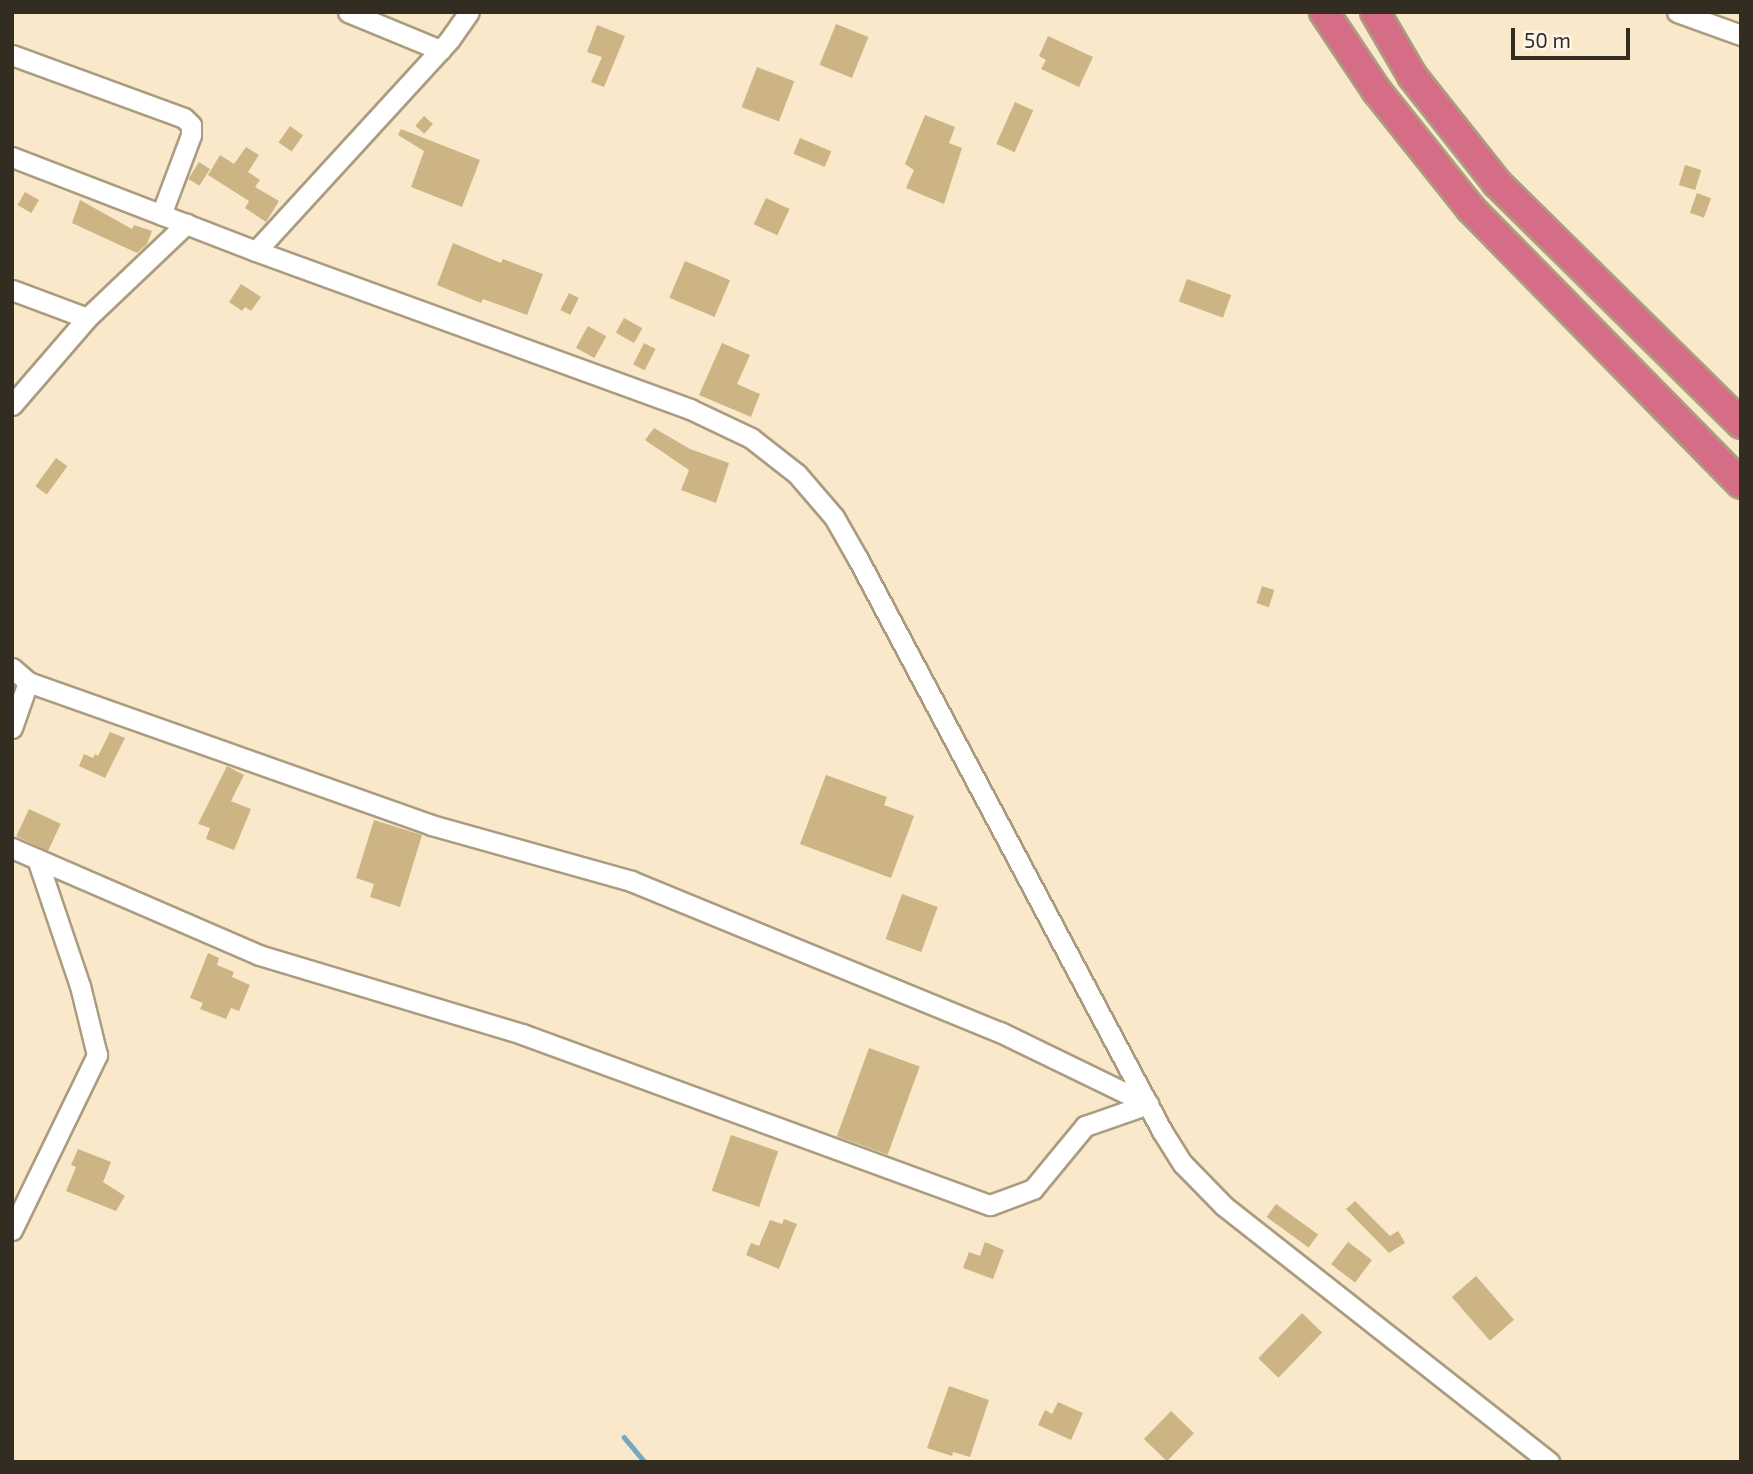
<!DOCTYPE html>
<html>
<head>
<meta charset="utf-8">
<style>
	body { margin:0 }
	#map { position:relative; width:1753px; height:1474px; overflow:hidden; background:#f9e9ca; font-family:"Exo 2",sans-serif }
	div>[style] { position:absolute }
	.stream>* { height:4.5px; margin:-2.25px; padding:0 2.25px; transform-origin:2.25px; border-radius:2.25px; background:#70a9c0 }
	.building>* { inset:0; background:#ccb484; transform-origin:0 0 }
	.roads { filter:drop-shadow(2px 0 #ab9c7f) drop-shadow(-2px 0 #ab9c7f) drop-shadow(0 2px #ab9c7f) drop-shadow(0 -2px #ab9c7f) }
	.minor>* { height:19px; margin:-9.5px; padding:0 9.5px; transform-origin:9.5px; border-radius:9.5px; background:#fff }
	.highway>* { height:28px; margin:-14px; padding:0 14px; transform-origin:14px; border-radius:14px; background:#d66d87 }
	span { translate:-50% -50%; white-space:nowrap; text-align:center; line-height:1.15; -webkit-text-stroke:7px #fdf7eb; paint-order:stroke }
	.frame { position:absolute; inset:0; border:14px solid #332d21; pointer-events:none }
	.scale { position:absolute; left:1511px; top:28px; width:119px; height:32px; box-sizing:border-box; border:4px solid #332d21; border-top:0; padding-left:9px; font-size:21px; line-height:24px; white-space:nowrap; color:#332d21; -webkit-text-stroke:5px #fdf7eb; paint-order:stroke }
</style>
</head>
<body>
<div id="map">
	<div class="stream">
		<i style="left:624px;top:1437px;width:33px;rotate:50deg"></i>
	</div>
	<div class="building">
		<i style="left:836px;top:24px;width:35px;height:44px;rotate:22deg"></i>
		<i style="clip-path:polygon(597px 25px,625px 36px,604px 87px,591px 82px,602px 57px,587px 52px)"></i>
		<i style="clip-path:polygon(1048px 36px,1093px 57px,1079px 87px,1041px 69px,1046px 60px,1039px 56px)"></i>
		<i style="left:757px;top:67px;width:40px;height:43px;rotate:21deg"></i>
		<i style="left:1015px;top:102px;width:20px;height:46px;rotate:24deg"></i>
		<i style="clip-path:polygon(925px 115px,955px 127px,949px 143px,962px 148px,944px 204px,906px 188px,914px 170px,905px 164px)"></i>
		<i style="left:424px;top:116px;width:12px;height:13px;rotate:42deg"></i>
		<i style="left:290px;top:126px;width:16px;height:20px;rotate:35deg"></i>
		<i style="clip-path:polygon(401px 129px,480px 160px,462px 207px,411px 187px,424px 151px,398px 135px)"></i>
		<i style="left:800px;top:138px;width:34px;height:17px;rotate:23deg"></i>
		<i style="clip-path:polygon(246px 147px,259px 155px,248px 172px,260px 180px,255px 187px,279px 201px,266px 222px,245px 208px,249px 201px,208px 175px,220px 155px,234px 164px)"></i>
		<i style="left:199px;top:162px;width:13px;height:20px;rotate:32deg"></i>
		<i style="left:1685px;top:165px;width:17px;height:21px;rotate:17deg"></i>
		<i style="left:25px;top:192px;width:16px;height:15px;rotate:30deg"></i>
		<i style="left:1697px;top:193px;width:15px;height:21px;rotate:20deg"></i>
		<i style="left:766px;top:198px;width:26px;height:29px;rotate:25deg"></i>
		<i style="clip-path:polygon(80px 200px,132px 229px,134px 225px,152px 231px,147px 244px,137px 253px,72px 223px)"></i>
		<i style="clip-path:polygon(453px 243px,501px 263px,503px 259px,543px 274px,527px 315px,483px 299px,481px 303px,437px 285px)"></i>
		<i style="left:685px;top:261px;width:49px;height:40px;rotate:23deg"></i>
		<i style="left:1187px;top:279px;width:47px;height:24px;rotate:20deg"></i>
		<i style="clip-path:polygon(241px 284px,261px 297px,251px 311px,245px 307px,242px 311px,229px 302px)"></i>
		<i style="left:569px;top:293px;width:11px;height:19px;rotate:27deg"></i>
		<i style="left:624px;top:318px;width:21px;height:17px;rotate:29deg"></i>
		<i style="left:588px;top:326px;width:21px;height:25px;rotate:29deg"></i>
		<i style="left:644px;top:343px;width:13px;height:24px;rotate:27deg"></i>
		<i style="clip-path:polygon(722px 343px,750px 355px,737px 384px,760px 394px,751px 417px,699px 395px)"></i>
		<i style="clip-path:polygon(654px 428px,690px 449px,729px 463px,716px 503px,681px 490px,689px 470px,645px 440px)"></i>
		<i style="left:56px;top:458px;width:14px;height:35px;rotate:36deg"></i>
		<i style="left:1262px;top:586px;width:13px;height:18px;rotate:18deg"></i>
		<i style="clip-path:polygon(110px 732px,125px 738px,105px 778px,79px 766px,84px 754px,93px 758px,95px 754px,98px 756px)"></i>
		<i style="clip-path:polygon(227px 766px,244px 775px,231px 801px,251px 809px,234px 850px,206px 839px,210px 828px,198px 824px)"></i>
		<i style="clip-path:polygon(826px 775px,887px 797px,884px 805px,914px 816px,891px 878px,800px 844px)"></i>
		<i style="left:29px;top:809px;width:35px;height:30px;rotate:25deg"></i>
		<i style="clip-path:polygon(374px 820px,422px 835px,400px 907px,370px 897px,374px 884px,356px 878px)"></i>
		<i style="left:902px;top:894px;width:38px;height:48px;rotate:20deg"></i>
		<i style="clip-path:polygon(208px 953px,219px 958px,217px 965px,234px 972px,232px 977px,250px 985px,239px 1011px,231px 1008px,226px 1019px,200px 1009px,203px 1003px,190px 998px)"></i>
		<i style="left:869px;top:1048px;width:54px;height:94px;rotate:20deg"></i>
		<i style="left:731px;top:1135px;width:50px;height:59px;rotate:19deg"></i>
		<i style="clip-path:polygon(78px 1149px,111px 1162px,103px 1182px,125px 1196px,116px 1211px,66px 1191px,76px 1167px,71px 1165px)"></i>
		<i style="clip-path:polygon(1355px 1201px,1390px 1236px,1398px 1231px,1405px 1243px,1389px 1253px,1346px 1209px)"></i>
		<i style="left:1276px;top:1204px;width:52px;height:16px;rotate:36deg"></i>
		<i style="clip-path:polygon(784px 1219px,797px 1224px,779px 1269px,746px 1255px,751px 1243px,759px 1246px,770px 1220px,782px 1224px)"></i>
		<i style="clip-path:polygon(985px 1242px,1004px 1250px,993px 1279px,963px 1268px,969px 1252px,980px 1256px)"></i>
		<i style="left:1348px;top:1242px;width:30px;height:28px;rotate:37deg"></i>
		<i style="left:1476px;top:1276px;width:58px;height:32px;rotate:49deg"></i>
		<i style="left:1302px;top:1313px;width:28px;height:63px;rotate:44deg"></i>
		<i style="clip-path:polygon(949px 1386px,989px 1400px,970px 1457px,953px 1452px,952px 1456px,927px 1448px)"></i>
		<i style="clip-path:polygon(1058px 1402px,1083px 1413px,1071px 1440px,1038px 1425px,1045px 1410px,1052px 1414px)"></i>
		<i style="left:1171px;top:1411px;width:32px;height:39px;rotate:44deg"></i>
	</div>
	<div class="roads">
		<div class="minor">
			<i style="left:348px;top:12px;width:100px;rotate:22.4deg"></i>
			<i style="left:1677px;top:12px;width:68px;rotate:19.8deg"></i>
			<i style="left:12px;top:55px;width:183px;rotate:20.1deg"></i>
			<i style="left:184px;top:118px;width:10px;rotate:45deg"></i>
			<i style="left:191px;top:125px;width:10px;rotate:90deg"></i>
			<i style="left:191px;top:135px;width:85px;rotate:110.6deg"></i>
			<i style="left:12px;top:157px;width:261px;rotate:21.1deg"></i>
			<i style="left:256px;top:251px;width:462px;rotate:20deg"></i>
			<i style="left:690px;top:409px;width:68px;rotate:25.4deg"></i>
			<i style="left:751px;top:438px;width:58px;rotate:38deg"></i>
			<i style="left:797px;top:474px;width:57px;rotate:49.3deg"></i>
			<i style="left:834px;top:517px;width:48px;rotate:60.3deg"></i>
			<i style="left:858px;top:559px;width:648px;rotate:62.01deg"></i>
			<i style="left:1162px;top:1131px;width:39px;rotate:58deg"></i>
			<i style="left:1183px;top:1164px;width:59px;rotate:45.7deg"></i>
			<i style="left:1224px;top:1206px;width:414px;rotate:38.2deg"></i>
			<i style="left:256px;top:251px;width:287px;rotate:-47.5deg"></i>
			<i style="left:450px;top:39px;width:33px;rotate:-55deg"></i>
			<i style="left:12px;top:290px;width:80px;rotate:20.5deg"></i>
			<i style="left:12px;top:405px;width:115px;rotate:-49.2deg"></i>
			<i style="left:87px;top:318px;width:137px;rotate:-43.5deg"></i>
			<i style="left:12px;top:668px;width:21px;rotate:41deg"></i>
			<i style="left:28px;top:682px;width:428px;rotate:19.5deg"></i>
			<i style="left:431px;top:825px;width:208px;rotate:15.6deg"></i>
			<i style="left:631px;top:881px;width:399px;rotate:22.3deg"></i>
			<i style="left:1000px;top:1032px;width:165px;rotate:25.9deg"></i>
			<i style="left:12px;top:728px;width:49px;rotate:-70.8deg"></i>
			<i style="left:12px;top:848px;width:269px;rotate:23.4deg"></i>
			<i style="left:259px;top:955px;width:275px;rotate:16.7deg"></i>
			<i style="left:522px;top:1034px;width:498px;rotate:20.1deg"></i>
			<i style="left:990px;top:1205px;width:46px;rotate:-20.4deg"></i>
			<i style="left:1033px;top:1189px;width:82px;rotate:-50.5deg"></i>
			<i style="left:1085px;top:1126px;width:67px;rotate:-19.2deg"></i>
			<i style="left:12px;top:1230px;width:195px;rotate:-64.1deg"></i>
			<i style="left:97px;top:1055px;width:71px;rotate:-103.8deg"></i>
			<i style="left:80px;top:986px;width:134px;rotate:-108.7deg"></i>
		</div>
		<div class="highway">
			<i style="left:1324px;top:12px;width:94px;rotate:56.3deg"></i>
			<i style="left:1376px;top:90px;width:152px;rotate:51.4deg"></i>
			<i style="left:1471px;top:209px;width:385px;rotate:45.5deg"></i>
			<i style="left:1375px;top:12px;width:75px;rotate:59.7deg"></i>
			<i style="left:1413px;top:77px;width:135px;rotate:51.6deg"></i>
			<i style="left:1497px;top:183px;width:343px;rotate:44.6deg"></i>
		</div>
	</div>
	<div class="frame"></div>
	<div class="scale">50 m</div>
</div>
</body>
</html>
